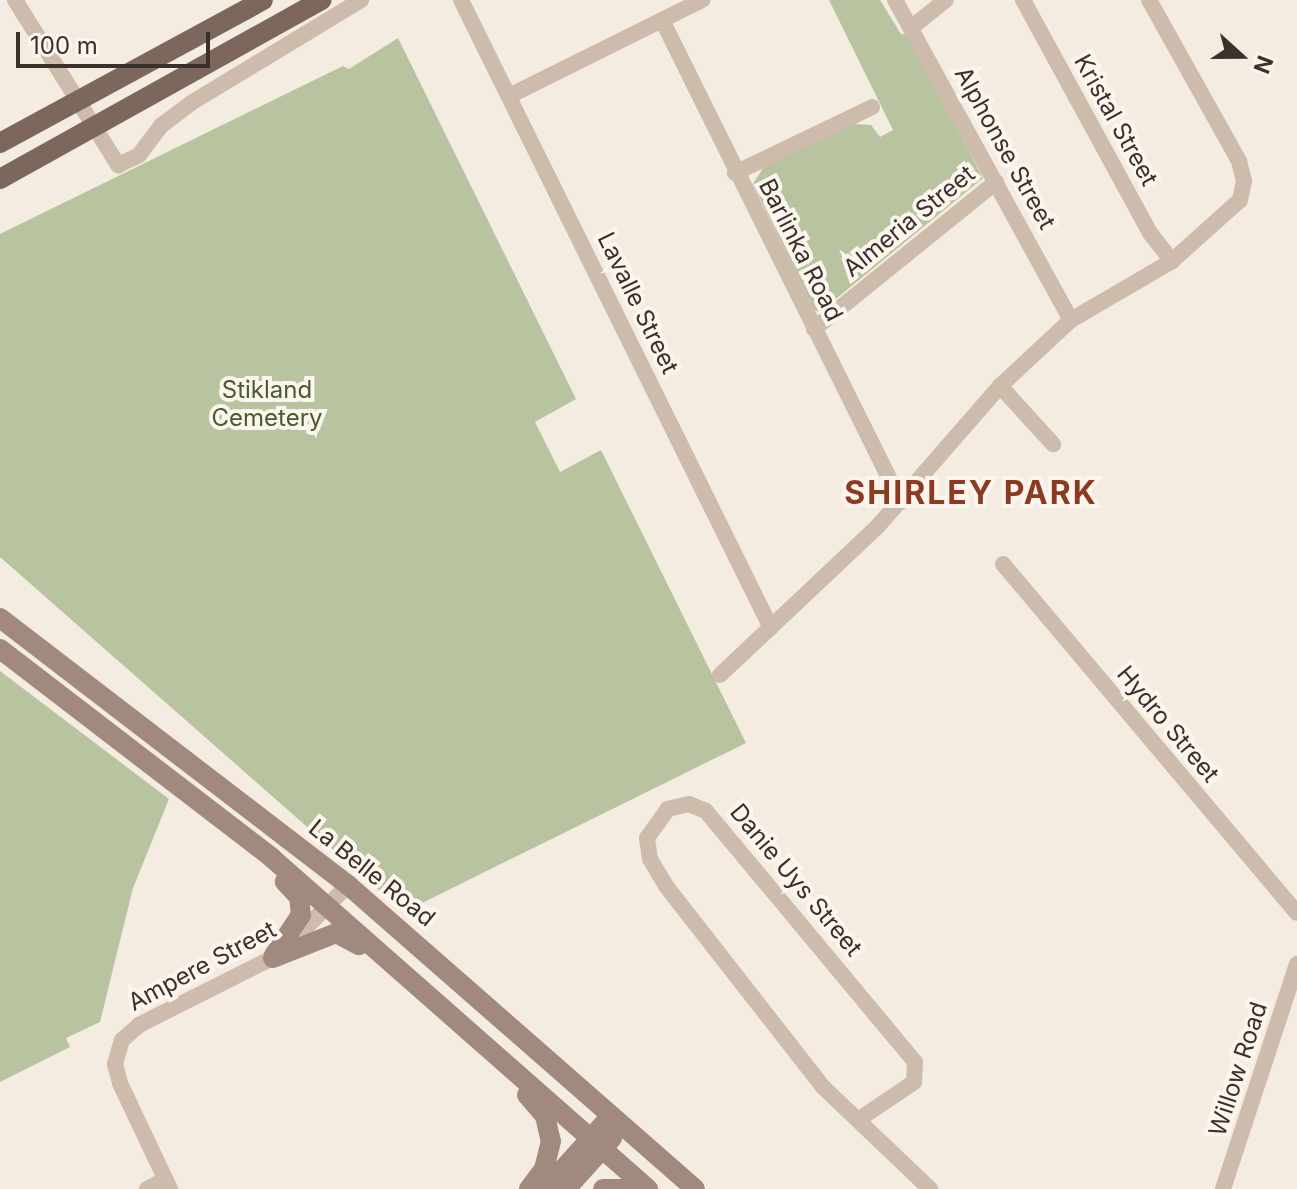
<!DOCTYPE html>
<html>
<head>
<meta charset="utf-8">
<style>
	body { margin:0 }
	#map { position:relative; width:1297px; height:1189px; overflow:hidden; background:#f4ebe1; font-family:Inter,sans-serif }
	div>[style] { position:absolute }
	.green>* { inset:0; background:#b8c4a0 }
	.minor>* { height:16px; margin:-8px; padding:0 8px; transform-origin:8px; border-radius:8px; background:#cdbbac }
	.secondary>* { height:20px; margin:-10px; padding:0 10px; transform-origin:10px; border-radius:10px; background:#a18a7d }
	.primary>* { height:20px; margin:-10px; padding:0 10px; transform-origin:10px; border-radius:10px; background:#7d675c }
	span { translate:-50% -50%; white-space:nowrap; text-align:center; line-height:1.15; -webkit-text-stroke:8px #fbf5ee; paint-order:stroke }
	.street-label { font-size:24px; color:#3b302b }
	.park-label { font-size:24px; color:#4a5a2e }
	.district-label { font-size:32px; color:#8c3b22; font-weight:700; letter-spacing:2px }
	.north { position:absolute; left:1201px; top:16px; width:80px; height:80px; -webkit-text-stroke:6px #fbf5ee; paint-order:stroke; rotate:111deg; font-size:22px; font-weight:700; line-height:32px; text-align:center; color:#3b302b }
	.north::after { content:''; display:block; margin:auto; width:28px; height:36px; background:#3b302b; clip-path:polygon(50% 0,100% 100%,50% 72%,0 100%) }
	.scale { position:absolute; left:16px; top:32px; width:194px; height:36px; box-sizing:border-box; border:4px solid #3b302b; border-top:0; padding-left:10px; font-size:24px; line-height:28px; white-space:nowrap; color:#3b302b; -webkit-text-stroke:6px #fbf5ee; paint-order:stroke }
</style>
</head>
<body>
<div id="map">
	<div class="green">
		<i style="clip-path:polygon(829px 0,880px 0,901px 34px,908px 35px,983px 178px,820px 312px,814px 310px,753px 184px,763px 168px,852px 124px,871px 125px,880px 137px,893px 130px)"></i>
		<i style="clip-path:polygon(398px 38px,576px 399px,535px 422px,560px 472px,601px 450px,746px 743px,404px 912px,0 557px,0 234px,343px 66px,349px 69px)"></i>
		<i style="clip-path:polygon(0 671px,169px 799px,133px 888px,100px 1022px,66px 1038px,70px 1047px,0 1082px)"></i>
	</div>
	<div class="minor">
		<i style="left:15px;top:0;width:195px;rotate:58deg"></i>
		<i style="left:118px;top:165px;width:23px;rotate:-25deg"></i>
		<i style="left:139px;top:155px;width:38px;rotate:-53deg"></i>
		<i style="left:162px;top:125px;width:36px;rotate:-37deg"></i>
		<i style="left:191px;top:103px;width:199px;rotate:-31.2deg"></i>
		<i style="left:461px;top:0;width:700px;rotate:63.73deg"></i>
		<i style="left:895px;top:0;width:365px;rotate:61.2deg"></i>
		<i style="left:1023px;top:0;width:265px;rotate:61.4deg"></i>
		<i style="left:1150px;top:233px;width:36px;rotate:52deg"></i>
		<i style="left:662px;top:20px;width:538px;rotate:63.63deg"></i>
		<i style="left:912px;top:27px;width:43px;rotate:-38.5deg"></i>
		<i style="left:509px;top:96px;width:216px;rotate:-26.4deg"></i>
		<i style="left:735px;top:173px;width:152px;rotate:-25.7deg"></i>
		<i style="left:814px;top:329px;width:234px;rotate:-38.9deg"></i>
		<i style="left:1000px;top:386px;width:79px;rotate:47.6deg"></i>
		<i style="left:1003px;top:564px;width:456px;rotate:49.9deg"></i>
		<i style="left:720px;top:675px;width:217px;rotate:-43.3deg"></i>
		<i style="left:878px;top:526px;width:186px;rotate:-48.9deg"></i>
		<i style="left:1000px;top:386px;width:97px;rotate:-42.9deg"></i>
		<i style="left:1071px;top:320px;width:117px;rotate:-30.3deg"></i>
		<i style="left:1172px;top:261px;width:91px;rotate:-41.9deg"></i>
		<i style="left:1240px;top:200px;width:19px;rotate:-78deg"></i>
		<i style="left:1244px;top:181px;width:21px;rotate:-104deg"></i>
		<i style="left:1239px;top:161px;width:184px;rotate:-119.2deg"></i>
		<i style="left:858px;top:1120px;width:68px;rotate:-34.2deg"></i>
		<i style="left:914px;top:1082px;width:20px;rotate:-87deg"></i>
		<i style="left:915px;top:1062px;width:327px;rotate:-129.8deg"></i>
		<i style="left:706px;top:811px;width:18px;rotate:-158deg"></i>
		<i style="left:689px;top:804px;width:22px;rotate:167deg"></i>
		<i style="left:668px;top:809px;width:36px;rotate:126deg"></i>
		<i style="left:647px;top:838px;width:21px;rotate:82deg"></i>
		<i style="left:650px;top:859px;width:31px;rotate:59deg"></i>
		<i style="left:666px;top:886px;width:255px;rotate:52deg"></i>
		<i style="left:823px;top:1087px;width:148px;rotate:43.6deg"></i>
		<i style="left:147px;top:1189px;width:20px;rotate:-27deg"></i>
		<i style="left:170px;top:1189px;width:117px;rotate:-115.3deg"></i>
		<i style="left:120px;top:1083px;width:20px;rotate:-105deg"></i>
		<i style="left:115px;top:1064px;width:25px;rotate:-74deg"></i>
		<i style="left:122px;top:1040px;width:23px;rotate:-41deg"></i>
		<i style="left:139px;top:1025px;width:158px;rotate:-26.7deg"></i>
		<i style="left:280px;top:954px;width:97px;rotate:-45.4deg"></i>
		<i style="left:1223px;top:1189px;width:237px;rotate:-71.8deg"></i>
	</div>
	<div class="secondary">
		<i style="left:0;top:618px;width:439px;rotate:37.5deg"></i>
		<i style="left:348px;top:885px;width:461px;rotate:41.2deg"></i>
		<i style="left:0;top:649px;width:343px;rotate:37.5deg"></i>
		<i style="left:272px;top:858px;width:501px;rotate:41.36deg"></i>
		<i style="left:274px;top:955px;width:48px;rotate:-56deg"></i>
		<i style="left:301px;top:915px;width:18px;rotate:-96deg"></i>
		<i style="left:299px;top:897px;width:21px;rotate:-133deg"></i>
		<i style="left:273px;top:958px;width:68px;rotate:-21.6deg"></i>
		<i style="left:336px;top:933px;width:26px;rotate:28deg"></i>
		<i style="left:527px;top:1095px;width:28px;rotate:49deg"></i>
		<i style="left:545px;top:1116px;width:26px;rotate:77deg"></i>
		<i style="left:551px;top:1141px;width:29px;rotate:104deg"></i>
		<i style="left:544px;top:1169px;width:25px;rotate:127deg"></i>
		<i style="left:545px;top:1189px;width:98px;rotate:-47.9deg"></i>
		<i style="left:566px;top:1189px;width:69px;rotate:-48deg"></i>
		<i style="left:603px;top:1189px;width:21px"></i>
	</div>
	<div class="primary">
		<i style="left:0;top:143px;width:299px;rotate:-28.5deg"></i>
		<i style="left:0;top:179px;width:368px;rotate:-29.1deg"></i>
	</div>
	<div class="street-label">
		<span style="left:1116px;top:120px;rotate:61deg">Kristal Street</span>
		<span style="left:1005px;top:148px;rotate:61deg">Alphonse Street</span>
		<span style="left:909px;top:221px;rotate:-39deg">Almeria Street</span>
		<span style="left:801px;top:250px;rotate:63deg">Barlinka Road</span>
		<span style="left:638px;top:303px;rotate:64deg">Lavalle Street</span>
		<span style="left:1168px;top:724px;rotate:50deg">Hydro Street</span>
		<span style="left:372px;top:873px;rotate:39deg">La Belle Road</span>
		<span style="left:796px;top:880px;rotate:50deg">Danie Uys Street</span>
		<span style="left:202px;top:966px;rotate:-28deg">Ampere Street</span>
		<span style="left:1238px;top:1069px;rotate:-72deg">Willow Road</span>
	</div>
	<div class="park-label">
		<span style="left:267px;top:404px">Stikland<br>Cemetery</span>
	</div>
	<div class="district-label">
		<span style="left:971px;top:493px">SHIRLEY PARK</span>
	</div>
	<div class="north">N</div>
	<div class="scale">100 m</div>
</div>
</body>
</html>
